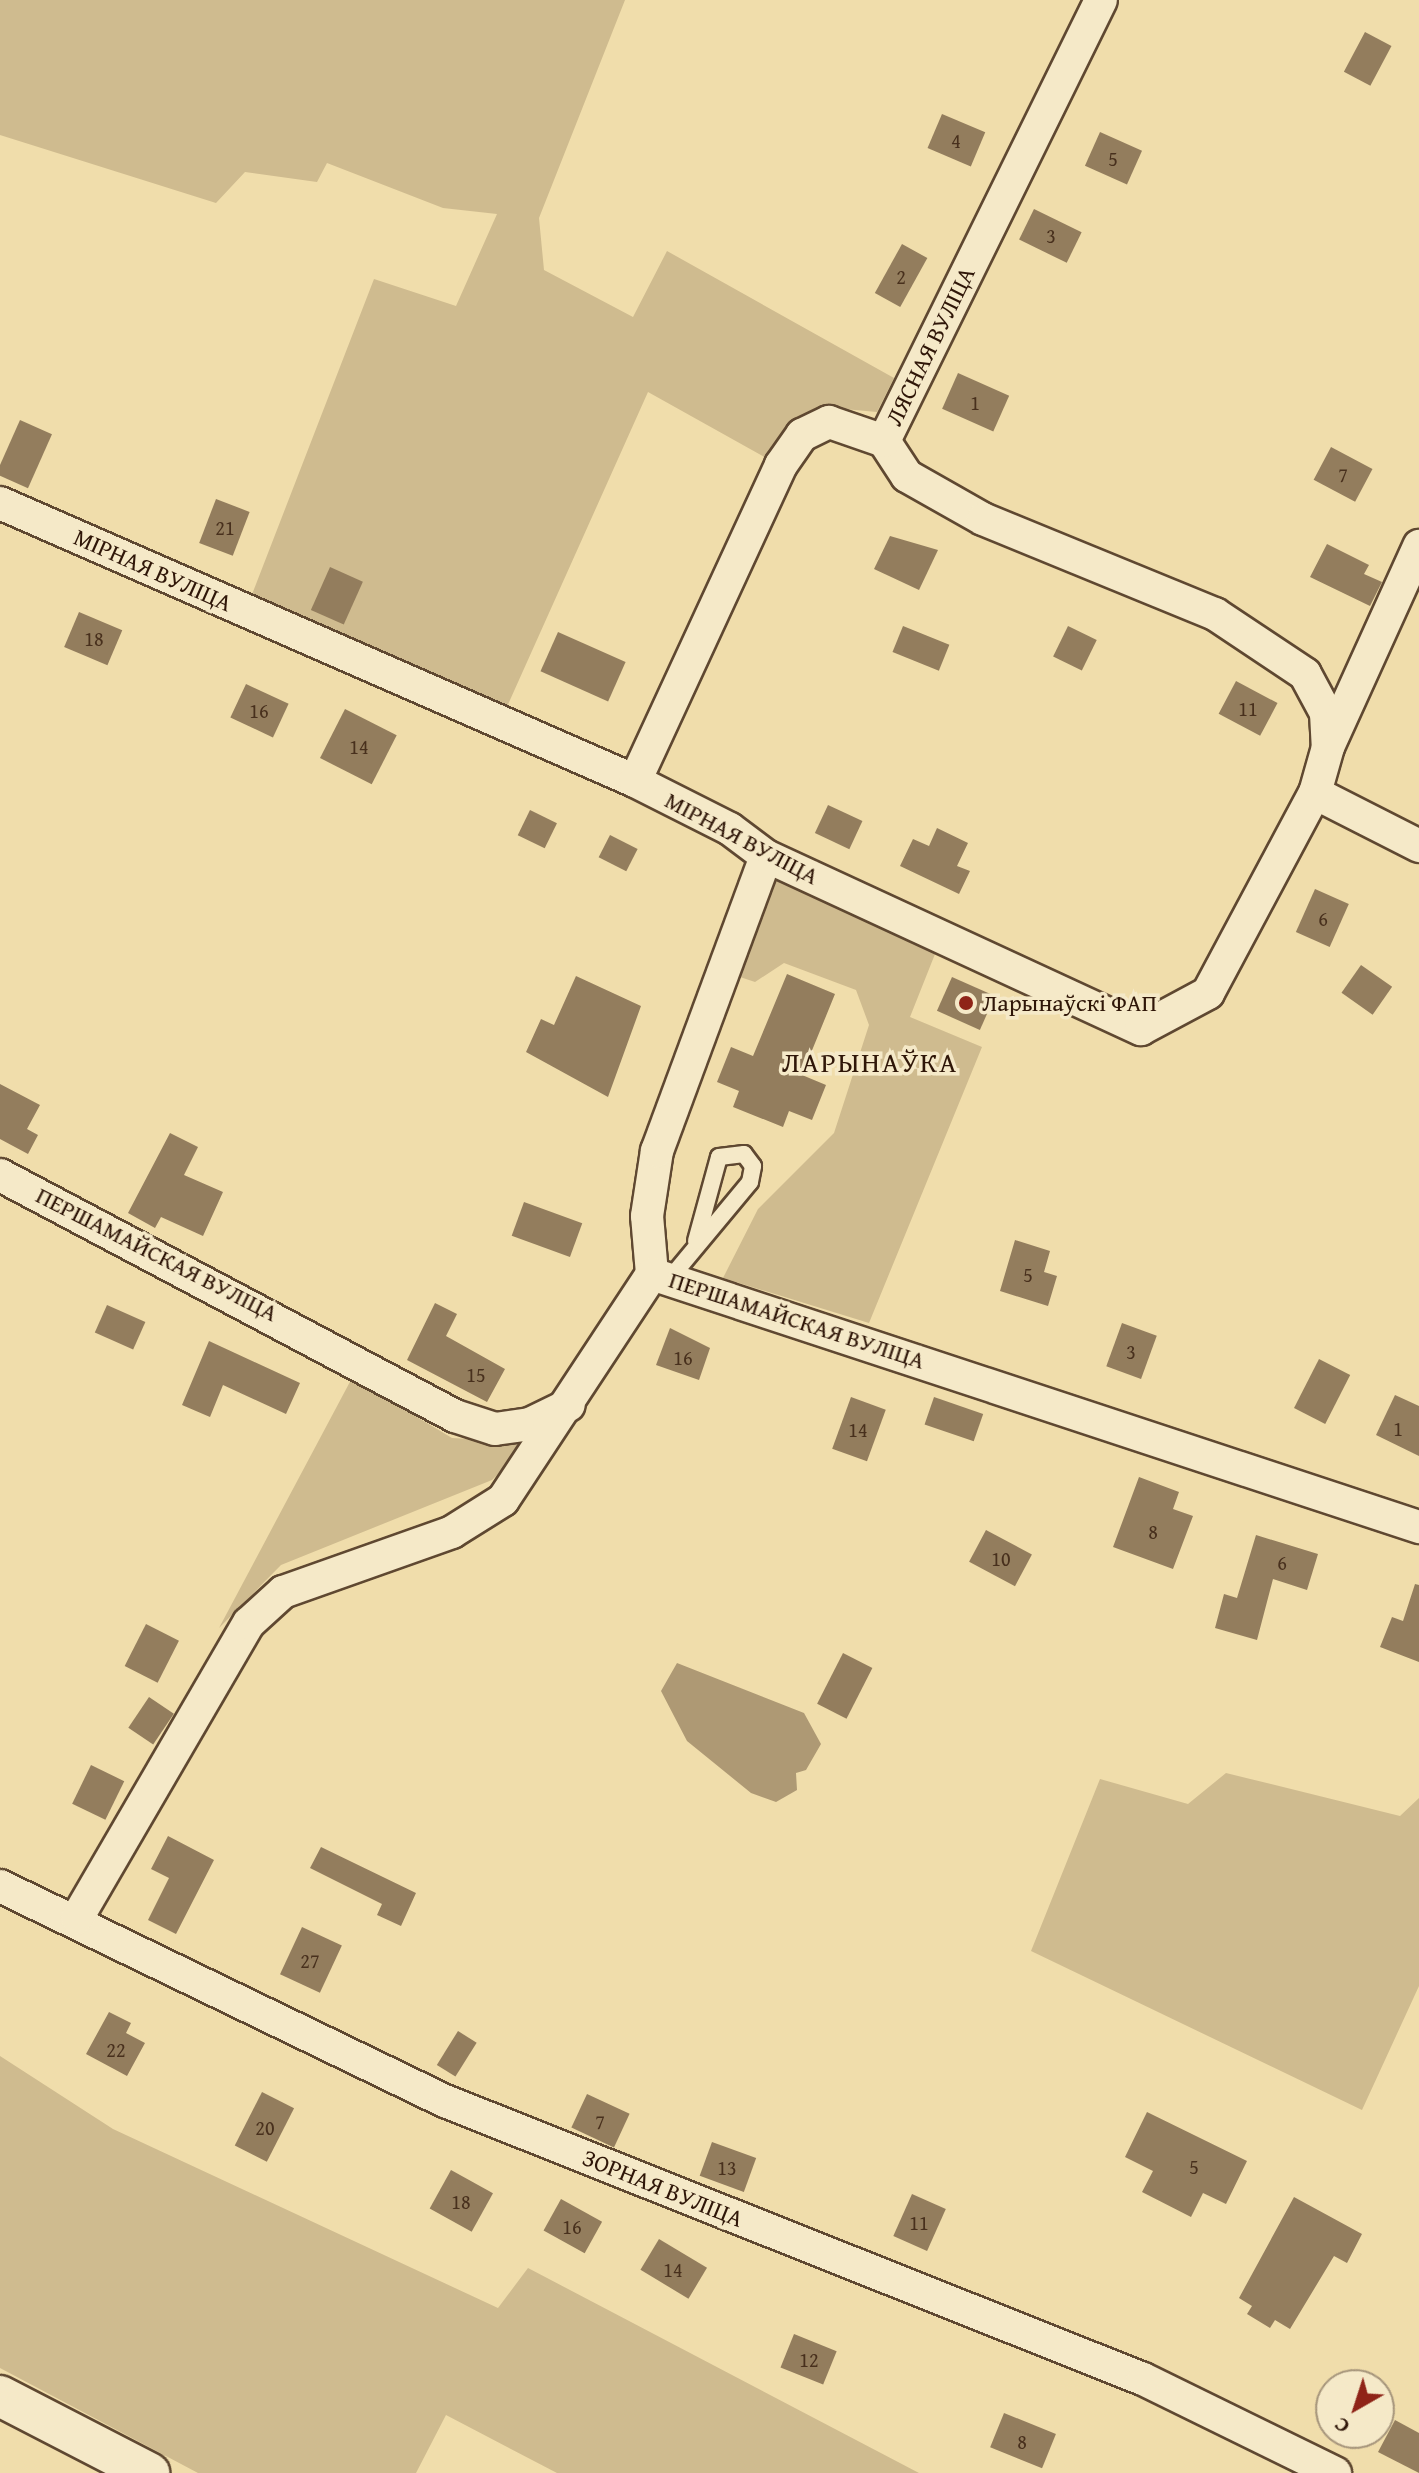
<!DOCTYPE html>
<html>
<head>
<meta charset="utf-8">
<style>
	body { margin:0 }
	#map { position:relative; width:1419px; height:2473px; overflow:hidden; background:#f0ddab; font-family:"Gentium Book Plus",serif }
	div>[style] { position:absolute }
	.green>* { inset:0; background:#cfbb8f }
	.water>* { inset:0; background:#ae9974 }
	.building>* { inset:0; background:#937d5d; transform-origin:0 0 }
	.roads { filter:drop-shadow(2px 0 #5f4831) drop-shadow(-2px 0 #5f4831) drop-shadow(0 2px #5f4831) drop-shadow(0 -2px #5f4831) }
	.service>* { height:16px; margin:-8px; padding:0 8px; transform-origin:8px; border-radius:8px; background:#f5e9c8 }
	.minor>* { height:32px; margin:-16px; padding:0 16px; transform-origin:16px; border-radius:16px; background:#f5e9c8 }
	.tertiary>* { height:40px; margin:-20px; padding:0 20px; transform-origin:20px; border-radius:20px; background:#f5e9c8 }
	.dots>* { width:22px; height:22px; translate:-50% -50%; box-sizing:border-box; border:4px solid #f5e9c8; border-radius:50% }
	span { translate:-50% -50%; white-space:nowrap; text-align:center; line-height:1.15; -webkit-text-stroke:7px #f5e9c8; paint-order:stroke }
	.number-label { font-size:20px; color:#48301d }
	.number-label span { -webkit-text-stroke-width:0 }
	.street-label { font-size:24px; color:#2f1608 }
	.poi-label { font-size:24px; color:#2f1608 }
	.left { translate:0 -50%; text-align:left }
	.quarter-label { font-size:28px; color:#2f1608; letter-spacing:2px }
	.north { position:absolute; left:1315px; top:2369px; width:80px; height:80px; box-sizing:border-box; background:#f5e9c8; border:2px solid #a6957b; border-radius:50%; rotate:219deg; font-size:22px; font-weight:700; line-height:32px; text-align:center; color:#2f1608 }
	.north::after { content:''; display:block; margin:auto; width:28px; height:36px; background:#8f2418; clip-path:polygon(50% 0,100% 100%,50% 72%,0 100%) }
</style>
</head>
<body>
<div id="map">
	<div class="green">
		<i style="clip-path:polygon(0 0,625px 0,539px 218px,544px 270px,633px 317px,667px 251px,894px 378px,877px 412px,822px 407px,791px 423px,768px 459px,648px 392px,506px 709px,251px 597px,374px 279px,456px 306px,497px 214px,443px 208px,327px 163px,317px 182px,245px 172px,216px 203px,0 135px)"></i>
		<i style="clip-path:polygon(772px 871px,937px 949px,910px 1017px,982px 1047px,869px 1323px,723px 1278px,758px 1209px,834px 1133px,869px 1025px,856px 990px,784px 963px,755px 982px,731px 974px)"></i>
		<i style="clip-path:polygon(352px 1378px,452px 1438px,507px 1441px,541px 1432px,492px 1480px,281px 1565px,219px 1628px)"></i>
		<i style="clip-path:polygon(1226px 1773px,1400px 1816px,1419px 1798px,1419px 1986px,1362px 2110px,1031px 1951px,1100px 1779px,1188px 1804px)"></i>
		<i style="clip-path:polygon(0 2056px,113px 2129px,498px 2308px,528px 2268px,919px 2473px,557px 2473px,446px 2415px,416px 2473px,198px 2473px,0 2368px)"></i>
	</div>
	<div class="water">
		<i style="clip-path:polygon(677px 1663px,804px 1713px,821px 1744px,806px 1770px,796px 1773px,797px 1790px,776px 1802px,751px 1793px,687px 1741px,661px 1691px)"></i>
	</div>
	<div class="building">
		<i style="left:1365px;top:32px;width:30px;height:45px;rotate:28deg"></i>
		<i style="left:942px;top:114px;width:47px;height:37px;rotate:23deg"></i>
		<i style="left:1100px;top:132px;width:46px;height:37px;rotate:24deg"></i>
		<i style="left:1034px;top:209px;width:53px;height:34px;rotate:26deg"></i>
		<i style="left:902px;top:244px;width:29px;height:56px;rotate:29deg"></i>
		<i style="left:958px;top:373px;width:56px;height:39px;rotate:24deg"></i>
		<i style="left:20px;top:420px;width:35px;height:59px;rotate:24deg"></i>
		<i style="left:1331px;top:447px;width:47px;height:37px;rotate:28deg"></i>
		<i style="left:216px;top:499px;width:36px;height:47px;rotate:21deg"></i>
		<i style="clip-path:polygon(890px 536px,938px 550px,919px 590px,874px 569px)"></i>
		<i style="clip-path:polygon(1327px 544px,1369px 565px,1364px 574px,1382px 582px,1370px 606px,1310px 577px)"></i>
		<i style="left:330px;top:567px;width:36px;height:47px;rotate:24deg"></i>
		<i style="left:79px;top:612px;width:47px;height:38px;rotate:23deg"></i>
		<i style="left:903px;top:626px;width:50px;height:28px;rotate:22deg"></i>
		<i style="left:1068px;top:626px;width:32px;height:34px;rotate:26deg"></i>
		<i style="left:558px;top:632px;width:74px;height:43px;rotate:24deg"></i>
		<i style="left:1236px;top:681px;width:47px;height:37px;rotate:28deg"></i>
		<i style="left:246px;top:684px;width:47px;height:37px;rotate:25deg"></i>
		<i style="left:345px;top:709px;width:58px;height:55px;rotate:27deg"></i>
		<i style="left:828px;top:805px;width:38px;height:31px;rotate:25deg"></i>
		<i style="left:530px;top:810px;width:30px;height:28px;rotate:26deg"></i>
		<i style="clip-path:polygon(937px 828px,968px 843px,957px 866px,970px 871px,959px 894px,900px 866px,913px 839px,929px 846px)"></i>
		<i style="left:610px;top:835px;width:31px;height:25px;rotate:27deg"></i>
		<i style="left:1315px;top:889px;width:37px;height:47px;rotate:24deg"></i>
		<i style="left:1361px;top:965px;width:38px;height:34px;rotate:35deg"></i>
		<i style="clip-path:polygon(787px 974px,835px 994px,802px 1075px,826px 1085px,812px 1120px,789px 1111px,783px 1127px,733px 1107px,739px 1091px,717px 1082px,731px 1047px,753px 1056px)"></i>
		<i style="clip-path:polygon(576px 976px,641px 1006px,608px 1097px,526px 1052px,541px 1019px,554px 1025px)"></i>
		<i style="left:952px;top:977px;width:47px;height:37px;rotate:24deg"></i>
		<i style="clip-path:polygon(0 1084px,40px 1105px,27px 1129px,38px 1135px,28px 1154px,0 1139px)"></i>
		<i style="clip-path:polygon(170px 1133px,198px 1147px,184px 1175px,223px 1192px,203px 1236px,161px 1217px,155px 1228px,128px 1213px)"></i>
		<i style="left:524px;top:1202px;width:62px;height:36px;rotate:20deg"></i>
		<i style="clip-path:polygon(1015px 1240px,1050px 1251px,1044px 1272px,1057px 1276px,1048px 1306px,1000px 1291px)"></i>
		<i style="clip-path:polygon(435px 1303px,457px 1314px,446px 1336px,505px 1369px,487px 1402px,407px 1360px)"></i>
		<i style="left:107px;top:1305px;width:42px;height:30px;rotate:24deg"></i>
		<i style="left:1122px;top:1323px;width:37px;height:46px;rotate:20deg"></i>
		<i style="clip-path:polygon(670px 1328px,710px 1348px,699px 1380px,656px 1365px)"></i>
		<i style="clip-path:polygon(209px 1341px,300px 1383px,286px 1414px,223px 1385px,210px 1417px,182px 1405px)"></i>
		<i style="left:1319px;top:1359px;width:35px;height:55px;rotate:27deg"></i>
		<i style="clip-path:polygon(1395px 1395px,1419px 1406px,1419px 1456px,1376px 1435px)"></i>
		<i style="left:851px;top:1397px;width:37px;height:55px;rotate:20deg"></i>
		<i style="left:934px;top:1397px;width:52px;height:29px;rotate:19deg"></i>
		<i style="clip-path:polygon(1139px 1477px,1179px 1492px,1173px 1509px,1193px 1516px,1173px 1569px,1113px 1547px)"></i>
		<i style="left:986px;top:1530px;width:52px;height:36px;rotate:28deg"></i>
		<i style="clip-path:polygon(1256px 1535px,1318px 1554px,1307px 1590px,1273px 1579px,1257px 1640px,1215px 1628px,1224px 1594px,1237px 1598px)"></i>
		<i style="clip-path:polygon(1415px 1584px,1419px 1585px,1419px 1662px,1380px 1647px,1392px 1617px,1403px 1621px)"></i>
		<i style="left:146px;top:1624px;width:37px;height:47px;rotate:27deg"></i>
		<i style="left:843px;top:1653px;width:33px;height:57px;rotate:27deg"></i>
		<i style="left:149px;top:1697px;width:30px;height:37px;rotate:34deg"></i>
		<i style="left:91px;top:1765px;width:37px;height:43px;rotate:26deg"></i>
		<i style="clip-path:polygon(168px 1836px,214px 1860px,176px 1934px,148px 1920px,169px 1878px,151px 1869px)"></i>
		<i style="clip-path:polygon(321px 1847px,416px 1893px,401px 1926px,377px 1915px,382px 1904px,310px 1868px)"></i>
		<i style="left:302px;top:1927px;width:44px;height:52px;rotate:25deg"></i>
		<i style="clip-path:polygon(109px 2012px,131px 2023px,126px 2033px,145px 2043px,127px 2076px,86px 2054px)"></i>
		<i style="left:458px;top:2031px;width:22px;height:40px;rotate:32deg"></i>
		<i style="left:262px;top:2092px;width:36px;height:60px;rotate:27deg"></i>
		<i style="left:587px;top:2094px;width:47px;height:37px;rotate:25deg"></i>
		<i style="clip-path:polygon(1147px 2112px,1247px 2161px,1226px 2204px,1203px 2193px,1191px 2217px,1142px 2192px,1153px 2171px,1125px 2157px)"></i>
		<i style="left:712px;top:2142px;width:47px;height:36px;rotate:20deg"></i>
		<i style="left:451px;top:2170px;width:48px;height:44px;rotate:29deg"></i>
		<i style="left:912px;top:2194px;width:37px;height:46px;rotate:24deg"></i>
		<i style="clip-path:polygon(1294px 2197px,1362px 2234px,1347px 2263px,1334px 2256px,1290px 2329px,1275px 2320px,1270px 2328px,1247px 2314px,1252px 2306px,1239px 2298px)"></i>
		<i style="left:561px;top:2199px;width:47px;height:36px;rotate:29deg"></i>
		<i style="left:659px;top:2239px;width:56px;height:36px;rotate:31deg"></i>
		<i style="left:794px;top:2334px;width:46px;height:36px;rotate:22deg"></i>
		<i style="left:1004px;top:2413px;width:56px;height:37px;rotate:22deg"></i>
		<i style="clip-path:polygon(1395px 2420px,1419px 2433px,1419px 2473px,1378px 2452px)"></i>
	</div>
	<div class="roads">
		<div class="service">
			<i style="left:672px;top:1276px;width:122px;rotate:-50.3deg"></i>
			<i style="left:750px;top:1182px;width:16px;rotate:-79deg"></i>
			<i style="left:753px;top:1166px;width:15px;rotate:-127deg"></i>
			<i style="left:744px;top:1154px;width:25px;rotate:173deg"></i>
			<i style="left:719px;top:1157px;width:87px;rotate:105.3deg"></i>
		</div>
		<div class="minor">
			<i style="left:884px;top:441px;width:42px;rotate:56.7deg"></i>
			<i style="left:907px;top:476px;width:87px;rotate:29.5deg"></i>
			<i style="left:983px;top:519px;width:251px;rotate:22.3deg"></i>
			<i style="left:1215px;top:614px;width:108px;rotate:33.7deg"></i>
			<i style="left:1305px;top:674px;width:44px;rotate:61.7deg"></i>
			<i style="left:1326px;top:713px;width:34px;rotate:87deg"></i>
			<i style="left:884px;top:441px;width:491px;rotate:-63.8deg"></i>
			<i style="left:0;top:503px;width:693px;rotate:23.64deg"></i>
			<i style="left:635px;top:781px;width:106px;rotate:26.8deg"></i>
			<i style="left:730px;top:829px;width:45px;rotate:36.9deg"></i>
			<i style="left:766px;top:856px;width:413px;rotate:24.8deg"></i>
			<i style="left:1141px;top:1029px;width:76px;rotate:-28.2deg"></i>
			<i style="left:1208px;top:993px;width:227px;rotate:-61.9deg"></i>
			<i style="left:1315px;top:793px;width:48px;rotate:-74.2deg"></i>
			<i style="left:1328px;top:747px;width:221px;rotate:-65.6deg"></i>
			<i style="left:635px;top:781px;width:348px;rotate:-65.2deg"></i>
			<i style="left:781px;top:465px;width:37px;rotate:-55deg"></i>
			<i style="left:802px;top:435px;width:30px;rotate:-26deg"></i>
			<i style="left:829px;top:422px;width:58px;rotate:19.1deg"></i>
			<i style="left:1315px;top:793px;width:117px;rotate:27deg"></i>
			<i style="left:0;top:1175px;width:515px;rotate:27.91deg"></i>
			<i style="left:455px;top:1416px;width:42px;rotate:18deg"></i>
			<i style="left:495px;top:1429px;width:35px;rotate:-8deg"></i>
			<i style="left:530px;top:1424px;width:43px;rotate:-26deg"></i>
			<i style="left:652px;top:1274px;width:58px;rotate:-94.9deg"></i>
			<i style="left:647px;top:1216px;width:66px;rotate:-81.3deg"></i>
			<i style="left:657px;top:1151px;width:314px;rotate:-69.7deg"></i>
			<i style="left:0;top:1886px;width:494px;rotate:25.8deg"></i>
			<i style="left:445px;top:2101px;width:751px;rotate:21.72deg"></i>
			<i style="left:1143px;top:2379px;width:214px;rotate:26.1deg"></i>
			<i style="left:77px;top:1918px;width:341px;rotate:-59.8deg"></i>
			<i style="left:249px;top:1623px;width:46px;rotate:-42.4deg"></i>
			<i style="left:283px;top:1592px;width:179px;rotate:-19.5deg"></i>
			<i style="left:452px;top:1532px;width:60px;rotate:-32.1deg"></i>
			<i style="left:503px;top:1500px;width:271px;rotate:-56.6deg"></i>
			<i style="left:652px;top:1274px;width:808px;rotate:18.26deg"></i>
		</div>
		<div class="tertiary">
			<i style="left:0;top:2396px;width:168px;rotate:27.3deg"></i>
		</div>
	</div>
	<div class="dots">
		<i style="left:966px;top:1003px;background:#8f2418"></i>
	</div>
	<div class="number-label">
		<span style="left:956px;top:140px">4</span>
		<span style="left:1113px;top:158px">5</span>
		<span style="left:1051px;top:235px">3</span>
		<span style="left:901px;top:276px">2</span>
		<span style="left:975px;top:402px">1</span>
		<span style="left:1343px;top:474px">7</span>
		<span style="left:225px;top:527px">21</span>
		<span style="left:94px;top:638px">18</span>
		<span style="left:1248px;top:708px">11</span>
		<span style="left:259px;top:710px">16</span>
		<span style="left:359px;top:746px">14</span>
		<span style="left:1323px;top:918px">6</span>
		<span style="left:1028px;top:1274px">5</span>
		<span style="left:1131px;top:1351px">3</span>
		<span style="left:683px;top:1357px">16</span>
		<span style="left:476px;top:1374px">15</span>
		<span style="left:1398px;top:1428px">1</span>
		<span style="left:858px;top:1429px">14</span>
		<span style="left:1153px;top:1531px">8</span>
		<span style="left:1001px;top:1558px">10</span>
		<span style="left:1282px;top:1562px">6</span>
		<span style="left:310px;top:1960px">27</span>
		<span style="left:116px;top:2049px">22</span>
		<span style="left:600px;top:2121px">7</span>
		<span style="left:265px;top:2127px">20</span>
		<span style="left:1194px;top:2166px">5</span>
		<span style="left:727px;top:2167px">13</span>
		<span style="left:461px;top:2201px">18</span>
		<span style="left:919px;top:2222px">11</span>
		<span style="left:572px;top:2226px">16</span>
		<span style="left:673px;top:2269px">14</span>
		<span style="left:809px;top:2359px">12</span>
		<span style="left:1022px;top:2441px">8</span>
	</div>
	<div class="street-label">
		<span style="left:930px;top:346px;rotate:-64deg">ЛЯСНАЯ ВУЛІЦА</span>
		<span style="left:153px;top:570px;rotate:24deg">МІРНАЯ ВУЛІЦА</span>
		<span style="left:742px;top:838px;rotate:28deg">МІРНАЯ ВУЛІЦА</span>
		<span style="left:157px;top:1254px;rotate:27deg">ПЕРШАМАЙСКАЯ ВУЛІЦА</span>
		<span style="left:797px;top:1320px;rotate:18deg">ПЕРШАМАЙСКАЯ ВУЛІЦА</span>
		<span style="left:663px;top:2188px;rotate:22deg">ЗОРНАЯ ВУЛІЦА</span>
	</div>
	<div class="poi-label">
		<span class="left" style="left:982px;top:1003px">Ларынаўскі ФАП</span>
	</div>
	<div class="quarter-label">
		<span style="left:870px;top:1062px">ЛАРЫНАЎКА</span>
	</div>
	<div class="north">С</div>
</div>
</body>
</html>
